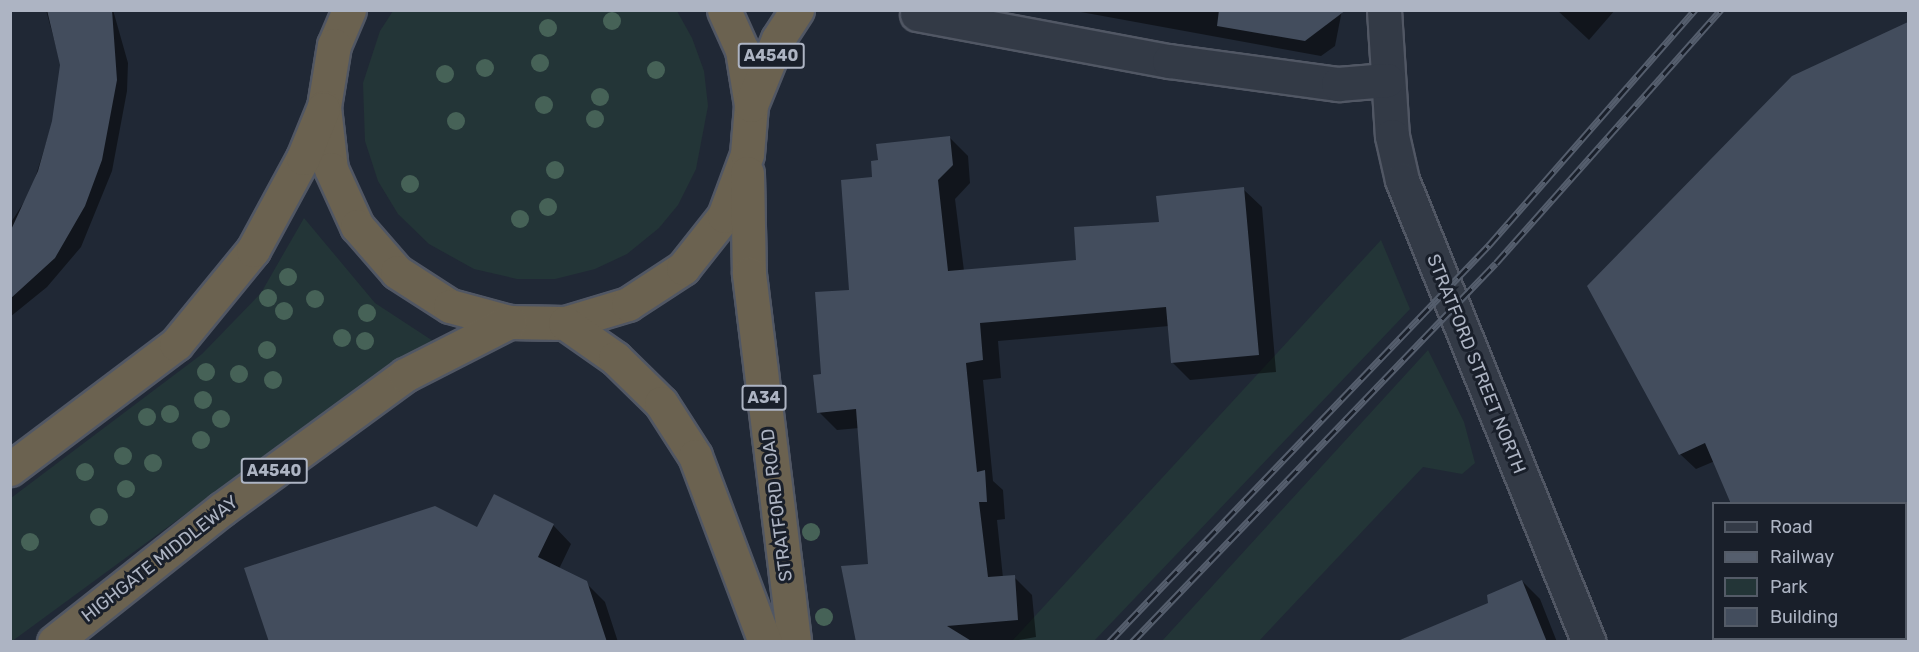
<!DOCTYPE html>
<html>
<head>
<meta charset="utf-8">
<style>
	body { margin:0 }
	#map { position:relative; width:1919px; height:652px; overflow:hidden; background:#202835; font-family:Rubik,sans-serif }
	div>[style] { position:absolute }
	.green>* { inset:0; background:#233537 }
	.shadow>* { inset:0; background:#0007 }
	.building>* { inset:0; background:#434d5d }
	.roads { filter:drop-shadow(2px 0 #515764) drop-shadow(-2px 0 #515764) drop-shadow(0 2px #515764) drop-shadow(0 -2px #515764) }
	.minor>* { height:33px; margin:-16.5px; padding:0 16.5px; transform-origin:16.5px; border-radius:16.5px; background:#333a46 }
	.highway>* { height:33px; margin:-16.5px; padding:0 16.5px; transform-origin:16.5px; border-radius:16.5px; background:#6b6250 }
	.rail>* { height:7px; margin-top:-3.5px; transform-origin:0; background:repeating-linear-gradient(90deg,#191f2a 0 14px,#555e6d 0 28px); box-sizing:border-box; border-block:2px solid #555e6d }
	.trees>* { width:18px; height:18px; margin:-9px; border-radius:50%; background:#466257 }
	span { translate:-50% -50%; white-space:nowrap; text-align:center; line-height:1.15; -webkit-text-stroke:6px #191f2a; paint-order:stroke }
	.shield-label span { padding:2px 4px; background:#191f2a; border:2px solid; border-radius:4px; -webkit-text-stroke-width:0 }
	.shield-label { font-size:16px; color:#adb4c3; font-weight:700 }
	.street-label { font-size:18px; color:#adb4c3 }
	.frame { position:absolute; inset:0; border:12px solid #adb4c3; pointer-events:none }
	.legend { position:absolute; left:1712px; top:502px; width:195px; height:138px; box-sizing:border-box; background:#191f2a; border:2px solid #545b67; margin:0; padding:8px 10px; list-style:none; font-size:18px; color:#adb4c3 }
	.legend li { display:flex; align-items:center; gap:12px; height:30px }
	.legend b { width:30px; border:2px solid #545b67 }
</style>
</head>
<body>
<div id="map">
	<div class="green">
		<i style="clip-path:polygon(393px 11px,677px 11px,692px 38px,704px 71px,708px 106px,696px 169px,678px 205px,659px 228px,627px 254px,595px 269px,555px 279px,517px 279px,474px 269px,429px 244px,398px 214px,378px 181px,365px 141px,363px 83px,380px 31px)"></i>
		<i style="clip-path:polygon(304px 218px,375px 303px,433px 341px,285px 441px,11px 642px,11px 498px,202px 354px,261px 293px)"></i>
		<i style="clip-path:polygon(1381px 240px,1410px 309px,1094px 641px,1012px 641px)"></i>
		<i style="clip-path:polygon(1428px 350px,1464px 422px,1475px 463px,1462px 474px,1423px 467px,1259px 641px,1162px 641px)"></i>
	</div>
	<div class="shadow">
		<i style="clip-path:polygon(46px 10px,113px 10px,128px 63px,127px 91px,112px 171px,81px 247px,47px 287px,10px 317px,10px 224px,31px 191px,53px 121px,61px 65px)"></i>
		<i style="clip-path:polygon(1070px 10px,1342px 10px,1335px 46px,1321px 56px)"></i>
		<i style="clip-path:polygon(1557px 10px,1615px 10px,1589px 40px)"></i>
		<i style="clip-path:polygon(1901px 27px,1908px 35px,1908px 642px,1792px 642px,1791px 638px,1906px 638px,1906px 504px,1715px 461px,1696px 469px,1680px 454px)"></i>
		<i style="clip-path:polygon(950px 138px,968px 156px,970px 183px,955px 199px,964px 271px,1078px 261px,1243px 189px,1262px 207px,1276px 372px,1190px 380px,1172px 362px,1169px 326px,998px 341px,1001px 378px,983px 380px,993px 481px,1003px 490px,1005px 519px,997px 520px,1003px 578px,1014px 577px,1032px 595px,1036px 637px,1007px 642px,858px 642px,870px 566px,859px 428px,837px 430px,819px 412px,822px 375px,851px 292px,874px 179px)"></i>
		<i style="clip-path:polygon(553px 525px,571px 544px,559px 569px,586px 583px,605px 602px,618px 642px,271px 642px,478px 529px)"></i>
		<i style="clip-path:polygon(1522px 581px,1540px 599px,1557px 642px,1395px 642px,1490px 604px)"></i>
	</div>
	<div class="building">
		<i style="clip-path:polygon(47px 10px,112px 10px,117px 80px,102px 160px,85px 206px,55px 258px,10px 299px,10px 232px,38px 171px,52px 121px,60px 65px)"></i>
		<i style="clip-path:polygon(1219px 10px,1346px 10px,1305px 41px,1217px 26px)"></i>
		<i style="clip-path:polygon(1908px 22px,1908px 504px,1731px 504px,1705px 443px,1679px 455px,1587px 286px,1792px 76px)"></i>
		<i style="clip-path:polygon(950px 136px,953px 165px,938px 180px,948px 271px,1076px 260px,1074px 227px,1159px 222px,1156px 196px,1244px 187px,1259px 355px,1171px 363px,1166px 307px,980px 323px,983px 360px,966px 363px,977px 472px,985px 470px,987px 502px,979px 502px,988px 577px,1015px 575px,1018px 620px,947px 626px,973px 642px,856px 642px,841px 566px,868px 564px,856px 409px,817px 413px,813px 375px,821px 374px,815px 292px,849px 290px,841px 180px,872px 177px,871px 161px,878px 160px,876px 144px)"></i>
		<i style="clip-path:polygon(494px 494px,554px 524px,538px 557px,587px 581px,607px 642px,269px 642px,244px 568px,435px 506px,477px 527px)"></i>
		<i style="clip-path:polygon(1522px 580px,1547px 642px,1395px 642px,1488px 603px,1487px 595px)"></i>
	</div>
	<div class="roads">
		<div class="minor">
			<i style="left:1384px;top:10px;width:126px;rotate:86.4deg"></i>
			<i style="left:1392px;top:136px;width:45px;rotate:77.2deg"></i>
			<i style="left:1402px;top:180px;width:498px;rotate:68deg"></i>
			<i style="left:917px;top:14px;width:256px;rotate:10.6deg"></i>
			<i style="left:1169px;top:61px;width:171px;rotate:7.8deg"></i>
			<i style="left:1338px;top:84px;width:49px;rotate:-4.7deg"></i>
		</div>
		<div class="highway">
			<i style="left:349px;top:10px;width:38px;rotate:113deg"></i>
			<i style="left:334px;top:45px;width:63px;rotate:99.2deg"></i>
			<i style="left:324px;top:107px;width:62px;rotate:83.6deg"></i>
			<i style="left:331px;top:169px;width:63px;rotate:65.5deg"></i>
			<i style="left:357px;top:226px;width:61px;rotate:49deg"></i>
			<i style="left:397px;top:272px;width:63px;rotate:32.7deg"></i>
			<i style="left:450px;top:306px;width:61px;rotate:15.2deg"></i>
			<i style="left:509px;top:322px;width:56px;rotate:1deg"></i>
			<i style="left:565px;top:323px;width:66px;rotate:-16.8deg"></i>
			<i style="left:628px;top:304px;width:66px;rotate:-33.2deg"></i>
			<i style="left:683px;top:268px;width:66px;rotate:-51.7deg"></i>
			<i style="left:724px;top:216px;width:66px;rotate:-69.6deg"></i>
			<i style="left:747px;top:154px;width:49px;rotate:-85.3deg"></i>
			<i style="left:751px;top:105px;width:56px;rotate:-99.3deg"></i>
			<i style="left:742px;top:50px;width:44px;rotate:-114.2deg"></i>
			<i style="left:751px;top:105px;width:71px;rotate:-67.8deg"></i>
			<i style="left:778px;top:39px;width:35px;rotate:-57deg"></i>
			<i style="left:747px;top:173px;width:101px;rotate:88.9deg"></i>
			<i style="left:749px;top:274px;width:371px;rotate:83deg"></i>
			<i style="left:565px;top:323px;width:61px;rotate:35deg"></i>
			<i style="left:615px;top:358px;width:64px;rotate:44.4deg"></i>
			<i style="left:661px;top:403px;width:63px;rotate:57.3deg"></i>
			<i style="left:695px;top:456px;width:199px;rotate:69.4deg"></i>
			<i style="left:10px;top:469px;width:208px;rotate:-37deg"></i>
			<i style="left:176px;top:344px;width:122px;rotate:-50.7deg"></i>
			<i style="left:253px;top:250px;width:105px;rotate:-61.5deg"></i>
			<i style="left:303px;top:158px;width:53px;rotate:-67.8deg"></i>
			<i style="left:54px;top:642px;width:214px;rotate:-38.4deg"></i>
			<i style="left:222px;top:509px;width:227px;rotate:-36.2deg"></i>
			<i style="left:405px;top:375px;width:117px;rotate:-27deg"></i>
		</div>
	</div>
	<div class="rail">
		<i style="left:1109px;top:642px;width:550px;rotate:-46.25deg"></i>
		<i style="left:1489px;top:245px;width:313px;rotate:-48.8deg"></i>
		<i style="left:1132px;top:642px;width:525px;rotate:-46.16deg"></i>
		<i style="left:1496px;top:263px;width:339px;rotate:-48.4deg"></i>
	</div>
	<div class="trees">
		<i style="left:612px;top:21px"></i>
		<i style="left:548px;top:28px"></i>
		<i style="left:540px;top:63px"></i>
		<i style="left:485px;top:68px"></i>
		<i style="left:656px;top:70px"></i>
		<i style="left:445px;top:74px"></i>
		<i style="left:600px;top:97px"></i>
		<i style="left:544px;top:105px"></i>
		<i style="left:595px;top:119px"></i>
		<i style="left:456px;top:121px"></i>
		<i style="left:555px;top:170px"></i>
		<i style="left:410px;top:184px"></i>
		<i style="left:548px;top:207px"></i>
		<i style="left:520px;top:219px"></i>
		<i style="left:288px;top:277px"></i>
		<i style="left:268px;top:298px"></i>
		<i style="left:315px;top:299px"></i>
		<i style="left:284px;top:311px"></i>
		<i style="left:367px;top:313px"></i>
		<i style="left:342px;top:338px"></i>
		<i style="left:365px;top:341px"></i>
		<i style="left:267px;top:350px"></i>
		<i style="left:206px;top:372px"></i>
		<i style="left:239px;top:374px"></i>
		<i style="left:273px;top:380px"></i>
		<i style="left:203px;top:400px"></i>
		<i style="left:170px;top:414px"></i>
		<i style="left:147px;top:417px"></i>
		<i style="left:221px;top:419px"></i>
		<i style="left:201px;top:440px"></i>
		<i style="left:123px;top:456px"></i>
		<i style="left:153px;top:463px"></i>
		<i style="left:85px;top:472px"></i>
		<i style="left:126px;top:489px"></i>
		<i style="left:99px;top:517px"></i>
		<i style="left:811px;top:532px"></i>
		<i style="left:30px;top:542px"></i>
		<i style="left:824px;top:617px"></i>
	</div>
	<div class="shield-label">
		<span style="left:771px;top:56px">A4540</span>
		<span style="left:764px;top:398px">A34</span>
		<span style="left:274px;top:471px">A4540</span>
	</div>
	<div class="street-label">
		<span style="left:1476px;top:364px;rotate:68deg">STRATFORD STREET NORTH</span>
		<span style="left:777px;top:505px;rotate:-97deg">STRATFORD ROAD</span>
		<span style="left:160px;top:559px;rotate:-38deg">HIGHGATE MIDDLEWAY</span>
	</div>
	<div class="frame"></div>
	<ul class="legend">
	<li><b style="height:8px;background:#333a46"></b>Road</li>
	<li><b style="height:8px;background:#555e6d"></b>Railway</li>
	<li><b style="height:16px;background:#233537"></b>Park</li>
	<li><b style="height:16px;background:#434d5d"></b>Building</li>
	</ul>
</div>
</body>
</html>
